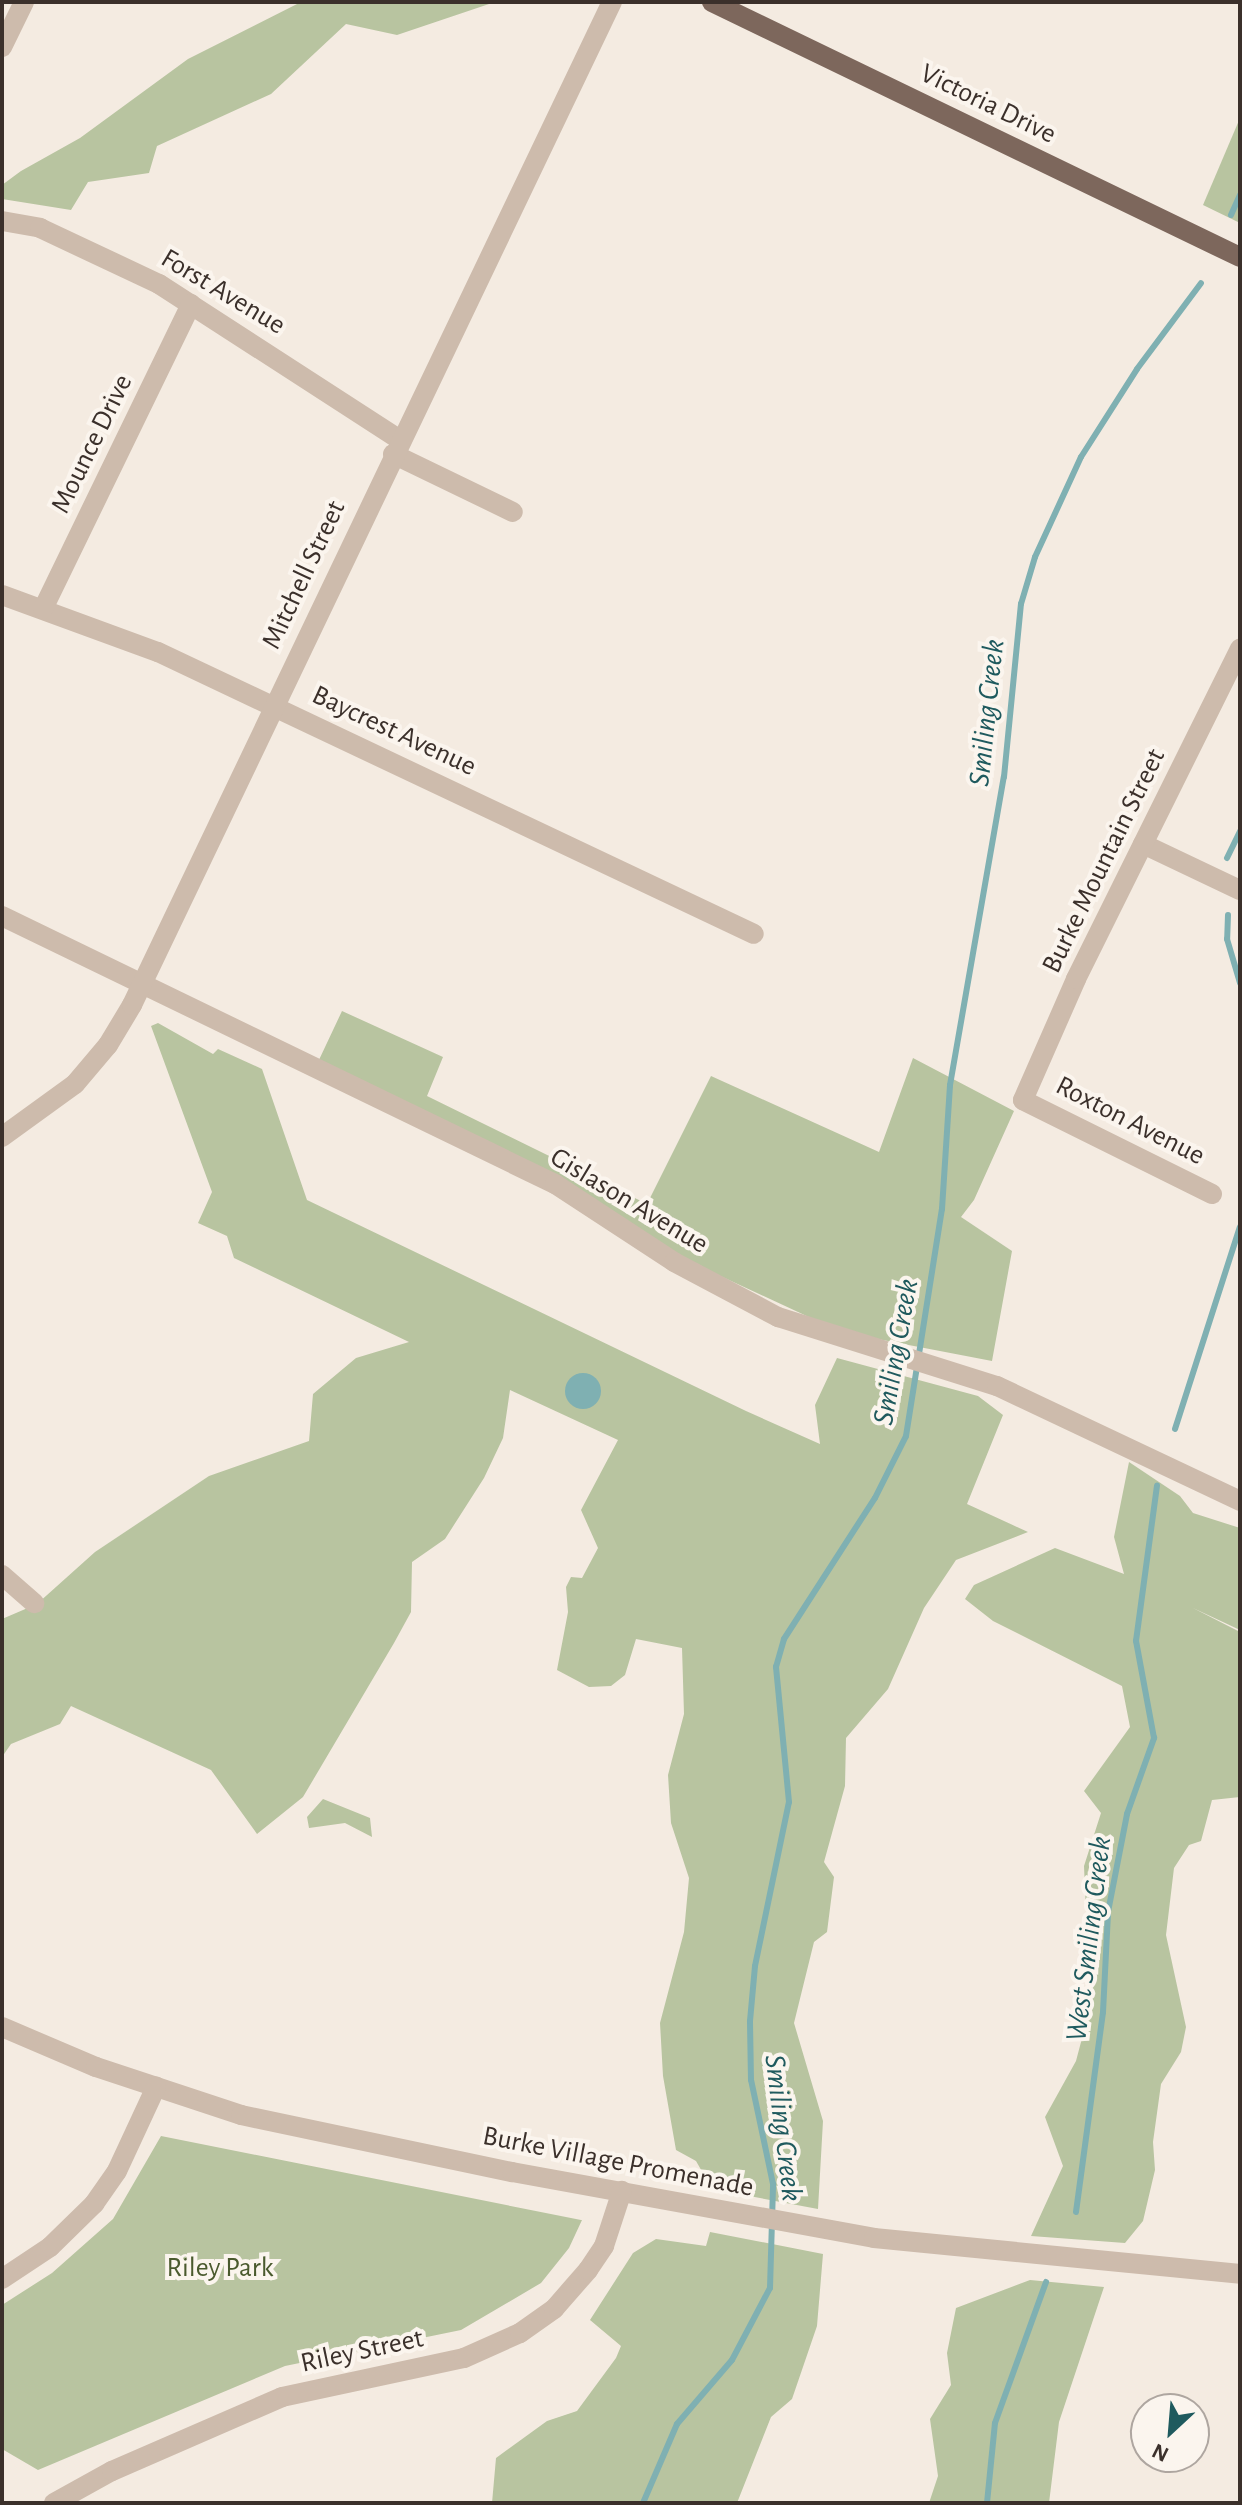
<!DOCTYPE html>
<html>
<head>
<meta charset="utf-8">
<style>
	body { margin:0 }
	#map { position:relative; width:1242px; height:2505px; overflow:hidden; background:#f4ebe1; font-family:"Alegreya Sans",sans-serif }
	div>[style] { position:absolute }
	.green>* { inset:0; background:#b8c4a0 }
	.water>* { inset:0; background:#7fb0b2 }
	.round { border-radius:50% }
	.stream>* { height:6px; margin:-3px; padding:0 3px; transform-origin:3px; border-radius:3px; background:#7fb0b2 }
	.minor>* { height:20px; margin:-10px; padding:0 10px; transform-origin:10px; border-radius:10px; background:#cdbbac }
	.major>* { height:20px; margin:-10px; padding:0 10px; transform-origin:10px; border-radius:10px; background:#7d675c }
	span { translate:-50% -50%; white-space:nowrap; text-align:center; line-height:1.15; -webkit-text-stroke:8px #fbf5ee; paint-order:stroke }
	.street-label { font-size:28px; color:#3b302b }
	.park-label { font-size:28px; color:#4a5a2e }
	.water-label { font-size:30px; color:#1f5a5e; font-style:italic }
	.frame { position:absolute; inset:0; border:4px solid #3b302b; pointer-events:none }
	.north { position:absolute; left:1130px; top:2393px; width:80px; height:80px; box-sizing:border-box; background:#fbf5ee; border:2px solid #aea6a0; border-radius:50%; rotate:206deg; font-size:22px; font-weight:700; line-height:32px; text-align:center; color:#3b302b }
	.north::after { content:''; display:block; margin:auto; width:28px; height:36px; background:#1f5a5e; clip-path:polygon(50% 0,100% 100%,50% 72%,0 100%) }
</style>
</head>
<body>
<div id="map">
	<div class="green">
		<i style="clip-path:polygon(301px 2px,495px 2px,397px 35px,346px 24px,271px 94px,157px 146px,149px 173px,88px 182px,71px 210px,2px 199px,2px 185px,21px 171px,80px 138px,188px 59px)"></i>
		<i style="clip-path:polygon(1240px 118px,1240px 223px,1203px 205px)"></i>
		<i style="clip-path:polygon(342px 1011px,443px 1057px,427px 1096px,647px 1204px,711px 1076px,879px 1152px,913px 1058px,1014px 1111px,974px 1200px,961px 1217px,1012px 1251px,992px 1361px,841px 1332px,703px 1268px,318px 1062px)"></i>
		<i style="clip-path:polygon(158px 1023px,213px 1054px,218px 1049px,262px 1069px,307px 1200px,746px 1411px,820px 1444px,815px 1405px,837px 1358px,978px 1396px,1003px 1415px,967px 1504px,1028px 1532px,956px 1560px,924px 1608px,888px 1689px,846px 1738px,845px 1786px,824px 1862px,834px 1877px,827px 1932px,814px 1942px,794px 2023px,823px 2121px,818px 2209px,712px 2189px,696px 2161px,676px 2150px,663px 2076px,660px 2023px,684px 1932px,689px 1878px,671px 1823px,668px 1775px,684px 1714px,682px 1648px,636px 1639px,625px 1675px,611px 1686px,589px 1687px,557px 1670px,568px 1612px,566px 1587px,571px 1577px,582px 1578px,598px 1548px,581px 1510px,618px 1440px,510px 1390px,503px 1438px,484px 1478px,445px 1539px,412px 1562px,411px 1612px,394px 1643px,303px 1797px,257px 1834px,211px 1770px,71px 1706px,60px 1724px,11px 1744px,2px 1757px,2px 1619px,37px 1604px,95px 1552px,209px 1476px,309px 1441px,313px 1394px,356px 1358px,409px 1342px,234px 1258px,227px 1236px,198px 1223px,212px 1192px,151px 1026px)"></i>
		<i style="clip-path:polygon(1129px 1462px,1180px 1496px,1193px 1513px,1240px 1528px,1240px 1630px,1193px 1608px,1240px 1632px,1240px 1797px,1212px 1800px,1201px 1841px,1189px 1845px,1174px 1868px,1166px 1935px,1186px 2027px,1181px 2052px,1161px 2084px,1153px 2142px,1155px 2170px,1143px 2221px,1125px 2243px,1031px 2236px,1063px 2166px,1045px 2117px,1076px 2061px,1090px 2008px,1084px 1866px,1101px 1813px,1084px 1791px,1130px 1727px,1122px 1686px,993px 1621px,965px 1599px,974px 1585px,1055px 1548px,1124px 1574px,1114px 1537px)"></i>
		<i style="clip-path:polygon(323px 1799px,370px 1818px,372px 1837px,345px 1823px,309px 1828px,307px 1817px)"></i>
		<i style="clip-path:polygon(161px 2136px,581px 2220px,582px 2220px,569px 2248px,541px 2283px,461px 2330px,285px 2366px,38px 2470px,2px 2449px,2px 2305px,52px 2273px,113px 2219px)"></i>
		<i style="clip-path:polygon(710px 2232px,823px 2254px,817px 2326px,792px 2399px,771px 2417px,737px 2503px,492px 2503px,496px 2458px,547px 2421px,577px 2411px,616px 2358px,621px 2346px,590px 2320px,633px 2253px,656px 2239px,706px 2246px)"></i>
		<i style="clip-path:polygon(1030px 2280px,1104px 2287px,1059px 2422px,1049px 2503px,929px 2503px,938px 2476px,930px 2419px,951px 2385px,947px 2353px,956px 2308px)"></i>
	</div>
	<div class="water">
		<i class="round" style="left:565px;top:1373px;width:36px;height:36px"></i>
	</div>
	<div class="stream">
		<i style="left:1231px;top:215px;width:22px;rotate:-66deg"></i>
		<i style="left:1227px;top:858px;width:30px;rotate:-64deg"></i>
		<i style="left:1228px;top:915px;width:24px;rotate:92deg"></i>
		<i style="left:1227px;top:939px;width:46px;rotate:73.5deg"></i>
		<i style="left:1175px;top:1429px;width:212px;rotate:-72.2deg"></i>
		<i style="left:1076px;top:2212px;width:202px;rotate:-82.3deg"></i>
		<i style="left:1103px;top:2012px;width:100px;rotate:-87.1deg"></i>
		<i style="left:1108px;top:1912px;width:100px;rotate:-79deg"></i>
		<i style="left:1127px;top:1814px;width:81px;rotate:-70.4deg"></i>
		<i style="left:1154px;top:1738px;width:99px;rotate:-100.5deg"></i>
		<i style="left:1136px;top:1641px;width:157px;rotate:-82.3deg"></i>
		<i style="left:643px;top:2503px;width:86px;rotate:-66.7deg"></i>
		<i style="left:677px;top:2424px;width:84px;rotate:-49.3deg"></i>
		<i style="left:732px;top:2360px;width:81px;rotate:-62.2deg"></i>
		<i style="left:770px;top:2288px;width:104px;rotate:-88.3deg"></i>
		<i style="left:773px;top:2184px;width:106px;rotate:-101.9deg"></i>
		<i style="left:751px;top:2080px;width:59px;rotate:-91deg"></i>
		<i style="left:750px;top:2021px;width:55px;rotate:-84.8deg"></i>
		<i style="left:755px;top:1966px;width:167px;rotate:-78.3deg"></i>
		<i style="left:789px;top:1802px;width:136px;rotate:-95.5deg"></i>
		<i style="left:776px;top:1667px;width:29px;rotate:-74deg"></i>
		<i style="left:784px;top:1639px;width:168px;rotate:-57.2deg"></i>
		<i style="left:875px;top:1498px;width:69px;rotate:-63.4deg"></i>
		<i style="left:906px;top:1436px;width:230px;rotate:-81deg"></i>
		<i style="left:942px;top:1209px;width:124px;rotate:-86.3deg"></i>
		<i style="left:950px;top:1085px;width:313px;rotate:-80.1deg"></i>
		<i style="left:1004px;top:777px;width:174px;rotate:-84.4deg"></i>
		<i style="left:1021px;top:604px;width:49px;rotate:-73.4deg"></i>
		<i style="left:1035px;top:557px;width:110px;rotate:-65.3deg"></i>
		<i style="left:1081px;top:457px;width:104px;rotate:-57.5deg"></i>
		<i style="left:1137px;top:369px;width:107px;rotate:-53.3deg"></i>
		<i style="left:987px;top:2503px;width:80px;rotate:-84.3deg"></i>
		<i style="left:995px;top:2423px;width:150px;rotate:-70.1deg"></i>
	</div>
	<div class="minor">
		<i style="left:2px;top:47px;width:50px;rotate:-63.9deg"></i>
		<i style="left:2px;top:221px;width:39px;rotate:10deg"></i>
		<i style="left:40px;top:228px;width:132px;rotate:25.2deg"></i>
		<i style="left:159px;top:284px;width:287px;rotate:32.9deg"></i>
		<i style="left:393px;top:454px;width:133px;rotate:25.8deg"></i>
		<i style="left:2px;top:595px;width:166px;rotate:20.1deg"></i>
		<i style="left:158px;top:652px;width:659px;rotate:25.32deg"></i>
		<i style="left:43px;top:609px;width:339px;rotate:-64.1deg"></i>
		<i style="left:1143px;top:844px;width:107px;rotate:25.4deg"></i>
		<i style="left:2px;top:916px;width:615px;rotate:25.86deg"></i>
		<i style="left:555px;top:1184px;width:142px;rotate:33.2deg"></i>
		<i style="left:674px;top:1262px;width:118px;rotate:27.9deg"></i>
		<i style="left:778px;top:1317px;width:230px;rotate:17.5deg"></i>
		<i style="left:997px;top:1386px;width:269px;rotate:25.3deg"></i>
		<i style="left:2px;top:1137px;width:90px;rotate:-36deg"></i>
		<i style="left:75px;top:1084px;width:51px;rotate:-49.8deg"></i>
		<i style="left:108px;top:1045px;width:47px;rotate:-59deg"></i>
		<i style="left:132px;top:1005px;width:1112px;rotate:-64.43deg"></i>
		<i style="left:1212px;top:1194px;width:211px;rotate:-153.6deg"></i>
		<i style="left:1023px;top:1100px;width:132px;rotate:-66.3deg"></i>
		<i style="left:1076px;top:979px;width:369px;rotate:-63.6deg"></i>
		<i style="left:2px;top:1575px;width:43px;rotate:41.2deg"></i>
		<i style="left:2px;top:2027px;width:102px;rotate:23.1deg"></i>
		<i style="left:96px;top:2067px;width:153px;rotate:18.3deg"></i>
		<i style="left:241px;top:2115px;width:277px;rotate:11.9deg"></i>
		<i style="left:512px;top:2172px;width:368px;rotate:10.3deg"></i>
		<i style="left:874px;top:2238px;width:368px;rotate:5.6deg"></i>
		<i style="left:2px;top:2279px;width:58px;rotate:-33.7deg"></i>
		<i style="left:50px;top:2247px;width:62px;rotate:-44.3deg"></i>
		<i style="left:94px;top:2204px;width:40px;rotate:-55.1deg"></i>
		<i style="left:117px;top:2171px;width:93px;rotate:-65.1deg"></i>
		<i style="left:54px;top:2503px;width:66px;rotate:-28.9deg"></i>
		<i style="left:112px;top:2471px;width:185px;rotate:-23.5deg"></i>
		<i style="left:282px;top:2397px;width:186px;rotate:-12.1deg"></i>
		<i style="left:464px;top:2358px;width:61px;rotate:-24.1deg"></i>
		<i style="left:520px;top:2333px;width:42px;rotate:-35.2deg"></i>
		<i style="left:554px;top:2309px;width:52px;rotate:-48.9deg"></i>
		<i style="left:588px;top:2270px;width:29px;rotate:-56deg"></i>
		<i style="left:604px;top:2246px;width:58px;rotate:-71.9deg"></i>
	</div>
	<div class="major">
		<i style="left:712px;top:2px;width:586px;rotate:25.78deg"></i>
	</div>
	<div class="street-label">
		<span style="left:988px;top:104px;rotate:26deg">Victoria Drive</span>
		<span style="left:223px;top:292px;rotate:31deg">Forst Avenue</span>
		<span style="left:92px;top:444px;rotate:-64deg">Mounce Drive</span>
		<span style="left:304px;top:575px;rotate:-65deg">Mitchell Street</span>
		<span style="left:394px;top:731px;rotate:25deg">Baycrest Avenue</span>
		<span style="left:1104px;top:861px;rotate:-64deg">Burke Mountain Street</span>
		<span style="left:1130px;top:1121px;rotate:27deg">Roxton Avenue</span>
		<span style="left:629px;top:1201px;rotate:31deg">Gislason Avenue</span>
		<span style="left:618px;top:2162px;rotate:11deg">Burke Village Promenade</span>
		<span style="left:362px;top:2351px;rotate:-12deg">Riley Street</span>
	</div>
	<div class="park-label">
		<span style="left:220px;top:2268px">Riley Park</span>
	</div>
	<div class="water-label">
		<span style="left:987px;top:713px;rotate:-84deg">Smiling Creek</span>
		<span style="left:896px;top:1352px;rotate:-80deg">Smiling Creek</span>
		<span style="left:1089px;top:1939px;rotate:-83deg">West Smiling Creek</span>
		<span style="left:783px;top:2128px;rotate:83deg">Smiling Creek</span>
	</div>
	<div class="frame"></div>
	<div class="north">N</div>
</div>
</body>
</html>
